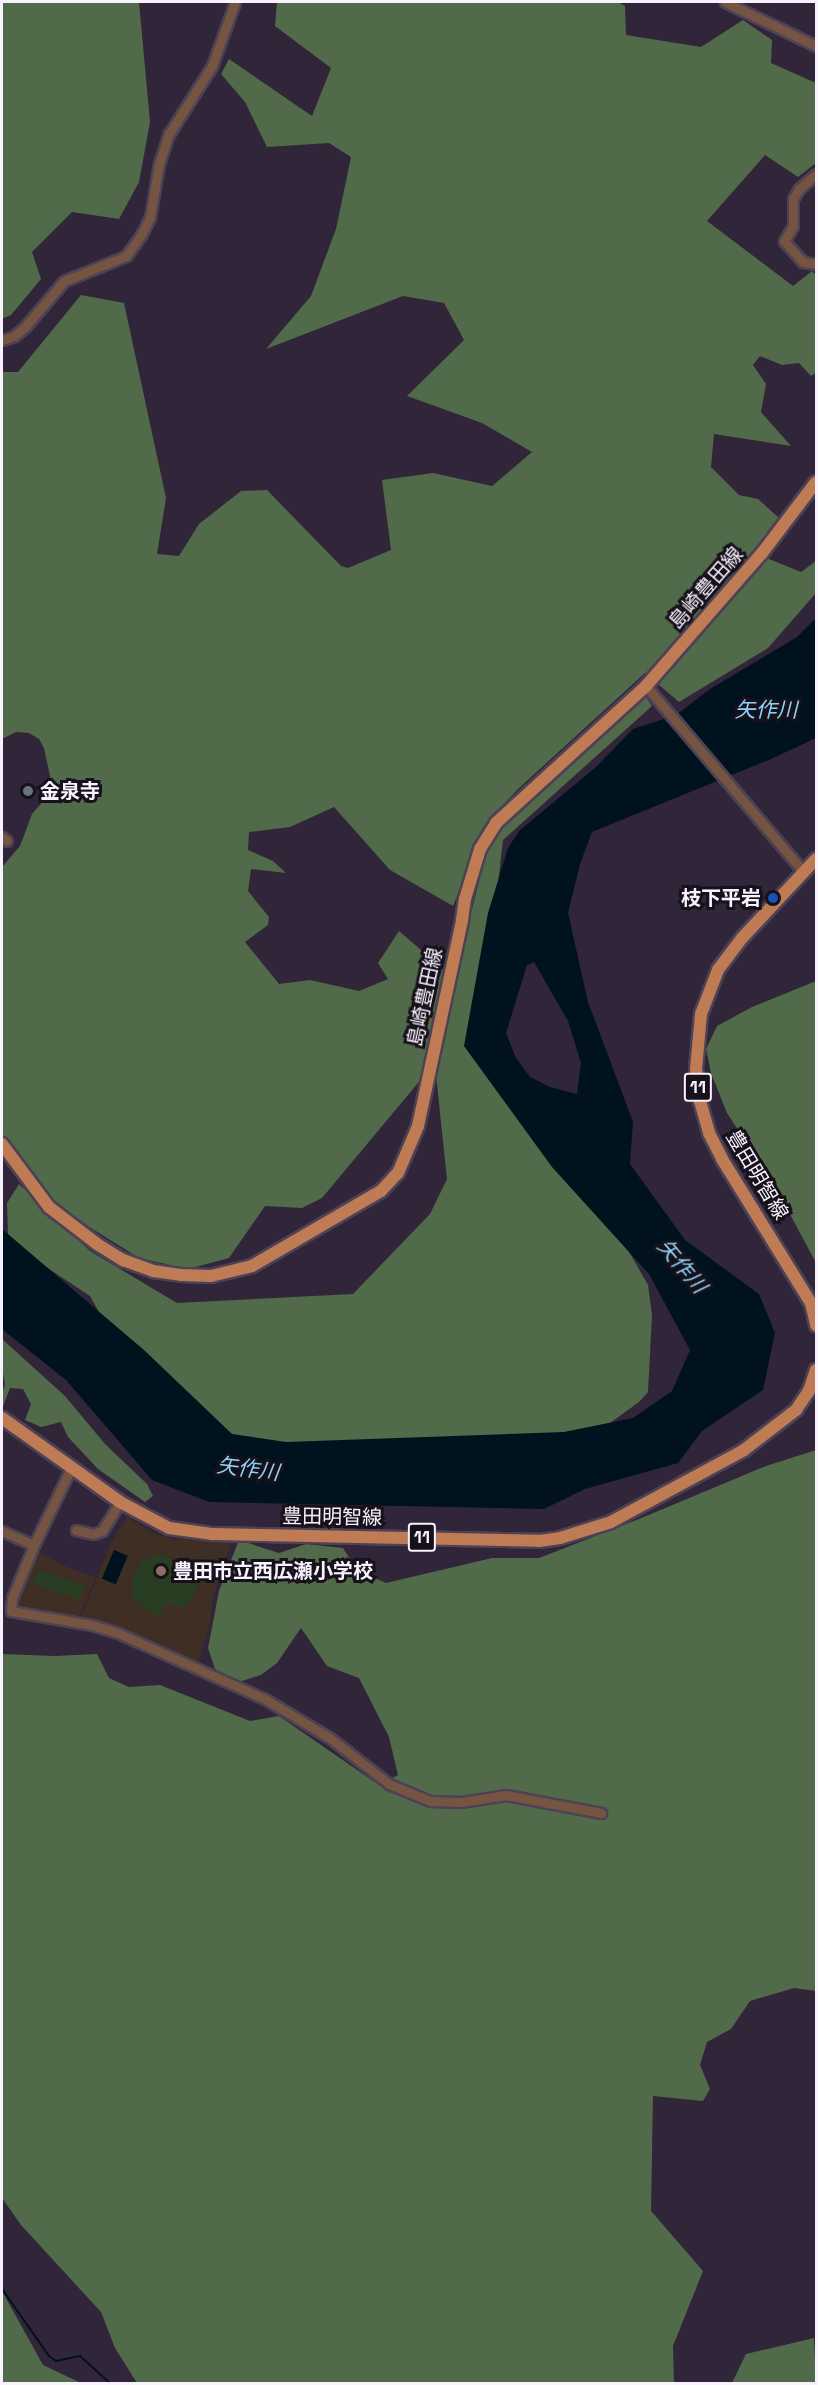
<!DOCTYPE html>
<html>
<head>
<meta charset="utf-8">
<style>
	body { margin:0 }
	#map { position:relative; width:818px; height:2385px; overflow:hidden; background:#31253a; font-family:"Space Grotesk","Noto Sans JP",sans-serif }
	div>[style] { position:absolute }
	.education>* { inset:0; background:#3f2e24 }
	.green>* { inset:0; background:#293d22; transform-origin:0 0 }
	.forest>* { inset:0; background:#516a49 }
	.water>* { inset:0; background:#00121d; transform-origin:0 0 }
	.stream>* { height:2px; margin:-1px; padding:0 1px; transform-origin:1px; border-radius:1px; background:#00121d }
	.roads { filter:drop-shadow(2px 0 #4d4255) drop-shadow(-2px 0 #4d4255) drop-shadow(0 2px #4d4255) drop-shadow(0 -2px #4d4255) }
	.minor>* { height:9px; margin:-4.5px; padding:0 4.5px; transform-origin:4.5px; border-radius:4.5px; background:#765442 }
	.major>* { height:12px; margin:-6px; padding:0 6px; transform-origin:6px; border-radius:6px; background:#bf7b54 }
	.dots>* { width:16px; height:16px; translate:-50% -50%; box-sizing:border-box; border:3px solid #16111a; border-radius:50% }
	span { translate:-50% -50%; white-space:nowrap; text-align:center; line-height:1.15; -webkit-text-stroke:6px #16111a; paint-order:stroke }
	.shield-label span { padding:2px 4px; background:#16111a; border:2px solid; border-radius:4px; -webkit-text-stroke-width:0 }
	.shield-label { font-size:18px; color:#f8f2fe; font-weight:700 }
	.street-label { font-size:20px; color:#f8f2fe }
	.poi-label { font-size:20px; color:#f8f2fe; font-weight:700 }
	.left { translate:0 -50%; text-align:left }
	.right { translate:-100% -50%; text-align:right }
	.water-label { font-size:21px; color:#8cd2f9; font-style:italic }
	.frame { position:absolute; inset:0; border:3px solid #f8f2fe; pointer-events:none }
</style>
</head>
<body>
<div id="map">
	<div class="education">
		<i style="clip-path:polygon(127px 1517px,151px 1532px,173px 1539px,232px 1540px,213px 1598px,211px 1620px,198px 1664px,80px 1619px,111px 1543px)"></i>
		<i style="clip-path:polygon(35px 1550px,67px 1567px,95px 1577px,79px 1619px,16px 1610px,15px 1599px)"></i>
	</div>
	<div class="green">
		<i style="clip-path:polygon(157px 1554px,203px 1568px,192px 1599px,184px 1608px,165px 1603px,160px 1617px,148px 1611px,132px 1597px,132px 1580px,141px 1561px)"></i>
		<i style="left:38px;top:1570px;width:49px;height:15px;rotate:18deg"></i>
	</div>
	<div class="forest">
		<i style="clip-path:polygon(2px 2px,139px 2px,150px 122px,139px 182px,119px 219px,72px 212px,32px 252px,41px 279px,11px 315px,2px 319px)"></i>
		<i style="clip-path:polygon(277px 2px,618px 2px,625px 6px,626px 35px,701px 47px,743px 20px,772px 40px,771px 63px,816px 83px,816px 163px,798px 177px,765px 155px,707px 221px,793px 286px,812px 271px,816px 275px,816px 373px,811px 376px,799px 363px,782px 365px,760px 356px,753px 365px,766px 384px,761px 412px,791px 446px,714px 434px,711px 467px,739px 495px,758px 499px,779px 518px,763px 545px,769px 559px,801px 572px,816px 561px,816px 593px,768px 648px,679px 702px,645px 673px,518px 789px,488px 821px,453px 906px,390px 870px,334px 807px,290px 827px,249px 832px,248px 850px,273px 861px,286px 873px,251px 869px,248px 891px,269px 917px,268px 925px,245px 942px,279px 984px,310px 980px,359px 991px,388px 979px,378px 963px,399px 931px,443px 969px,434px 1030px,423px 1077px,322px 1198px,302px 1208px,265px 1206px,229px 1258px,188px 1269px,139px 1258px,59px 1208px,2px 1134px,2px 867px,20px 846px,32px 814px,53px 790px,44px 748px,39px 739px,29px 733px,16px 732px,2px 739px,2px 372px,18px 372px,81px 295px,124px 303px,166px 498px,157px 554px,179px 556px,199px 524px,241px 491px,267px 490px,341px 566px,348px 568px,391px 550px,382px 480px,433px 473px,492px 486px,532px 452px,482px 423px,407px 396px,464px 340px,444px 303px,403px 296px,266px 349px,311px 296px,336px 229px,351px 157px,329px 143px,267px 147px,245px 102px,221px 74px,229px 59px,312px 116px,331px 68px,275px 26px)"></i>
		<i style="clip-path:polygon(644px 694px,652px 706px,503px 840px,493px 927px,468px 1036px,615px 1227px,648px 1285px,652px 1315px,648px 1392px,639px 1402px,599px 1431px,320px 1448px,215px 1438px,110px 1332px,90px 1296px,37px 1261px,8px 1234px,7px 1203px,19px 1184px,90px 1251px,177px 1303px,353px 1294px,430px 1214px,447px 1179px,436px 1075px,440px 1038px,491px 833px)"></i>
		<i style="clip-path:polygon(816px 981px,816px 1263px,776px 1188px,727px 1113px,711px 1073px,706px 1049px,717px 1026px,752px 1007px)"></i>
		<i style="clip-path:polygon(2px 1339px,65px 1396px,105px 1444px,147px 1484px,153px 1496px,145px 1502px,98px 1469px,68px 1437px,61px 1422px,41px 1427px,25px 1420px,31px 1404px,23px 1389px,10px 1388px,2px 1409px,2px 1393px,5px 1384px,2px 1368px)"></i>
		<i style="clip-path:polygon(816px 1450px,816px 1991px,794px 1988px,750px 2001px,731px 2029px,707px 2042px,700px 2065px,710px 2089px,703px 2101px,653px 2096px,651px 2211px,703px 2271px,673px 2346px,674px 2383px,137px 2383px,115px 2348px,101px 2312px,21px 2225px,2px 2198px,2px 1654px,55px 1656px,97px 1654px,109px 1678px,129px 1687px,160px 1685px,250px 1721px,279px 1716px,379px 1785px,398px 1775px,389px 1737px,359px 1678px,327px 1666px,301px 1628px,277px 1663px,261px 1675px,239px 1682px,215px 1669px,208px 1648px,219px 1591px,239px 1540px,279px 1553px,306px 1544px,343px 1548px,357px 1570px,386px 1583px,492px 1558px,539px 1558px,639px 1519px,766px 1466px)"></i>
		<i style="clip-path:polygon(2px 2291px,43px 2365px,81px 2383px,2px 2383px)"></i>
		<i style="clip-path:polygon(814px 2338px,816px 2383px,732px 2383px,746px 2354px)"></i>
	</div>
	<div class="water">
		<i style="clip-path:polygon(evenodd,816px 618px,816px 738px,771px 759px,592px 832px,580px 864px,568px 913px,588px 1002px,633px 1122px,630px 1164px,685px 1240px,759px 1294px,775px 1333px,763px 1390px,702px 1431px,678px 1463px,585px 1489px,544px 1509px,209px 1502px,152px 1480px,66px 1380px,2px 1329px,2px 1229px,144px 1350px,232px 1434px,286px 1442px,564px 1432px,633px 1418px,672px 1391px,690px 1350px,649px 1274px,552px 1167px,464px 1046px,488px 913px,508px 848px,519px 831px,596px 767px,633px 729px,676px 715px,710px 689px,797px 637px,816px 618px,534px 962px,568px 1021px,581px 1063px,577px 1094px,550px 1087px,530px 1077px,516px 1058px,506px 1033px,527px 965px,534px 962px)"></i>
		<i style="left:114px;top:1550px;width:15px;height:31px;rotate:23deg"></i>
	</div>
	<div class="stream">
		<i style="left:2px;top:2289px;width:82px;rotate:55deg"></i>
		<i style="left:49px;top:2356px;width:9px;rotate:36deg"></i>
		<i style="left:56px;top:2361px;width:25px;rotate:-12deg"></i>
		<i style="left:80px;top:2356px;width:42px;rotate:42.1deg"></i>
	</div>
	<div class="roads">
		<div class="minor">
			<i style="left:725px;top:2px;width:101px;rotate:25.8deg"></i>
			<i style="left:816px;top:174px;width:23px;rotate:139deg"></i>
			<i style="left:799px;top:189px;width:12px;rotate:121deg"></i>
			<i style="left:793px;top:199px;width:27px;rotate:90deg"></i>
			<i style="left:793px;top:226px;width:17px;rotate:121deg"></i>
			<i style="left:784px;top:241px;width:28px;rotate:48deg"></i>
			<i style="left:803px;top:262px;width:13px;rotate:9deg"></i>
			<i style="left:2px;top:340px;width:13px;rotate:-18deg"></i>
			<i style="left:14px;top:336px;width:14px;rotate:-39deg"></i>
			<i style="left:25px;top:327px;width:60px;rotate:-49.7deg"></i>
			<i style="left:64px;top:281px;width:67px;rotate:-22deg"></i>
			<i style="left:126px;top:256px;width:26px;rotate:-54deg"></i>
			<i style="left:141px;top:235px;width:20px;rotate:-63deg"></i>
			<i style="left:150px;top:217px;width:54px;rotate:-80.4deg"></i>
			<i style="left:159px;top:164px;width:32px;rotate:-72deg"></i>
			<i style="left:169px;top:134px;width:80px;rotate:-57.7deg"></i>
			<i style="left:212px;top:66px;width:68px;rotate:-70.2deg"></i>
			<i style="left:646px;top:686px;width:244px;rotate:49.7deg"></i>
			<i style="left:2px;top:837px;width:6px;rotate:39deg"></i>
			<i style="left:71px;top:1468px;width:85px;rotate:115.7deg"></i>
			<i style="left:34px;top:1545px;width:57px;rotate:112.5deg"></i>
			<i style="left:12px;top:1598px;width:13px;rotate:94deg"></i>
			<i style="left:11px;top:1611px;width:82px;rotate:9.8deg"></i>
			<i style="left:92px;top:1625px;width:27px;rotate:17deg"></i>
			<i style="left:118px;top:1633px;width:161px;rotate:24.2deg"></i>
			<i style="left:265px;top:1699px;width:76px;rotate:31deg"></i>
			<i style="left:330px;top:1738px;width:75px;rotate:37.9deg"></i>
			<i style="left:389px;top:1784px;width:44px;rotate:22.5deg"></i>
			<i style="left:430px;top:1801px;width:31px;rotate:2deg"></i>
			<i style="left:461px;top:1802px;width:46px;rotate:-8.8deg"></i>
			<i style="left:506px;top:1795px;width:97px;rotate:10.7deg"></i>
			<i style="left:76px;top:1530px;width:17px;rotate:13deg"></i>
			<i style="left:93px;top:1534px;width:9px;rotate:-18deg"></i>
			<i style="left:102px;top:1531px;width:34px;rotate:-58deg"></i>
			<i style="left:2px;top:1531px;width:35px;rotate:24deg"></i>
		</div>
		<div class="major">
			<i style="left:816px;top:859px;width:108px;rotate:133.1deg"></i>
			<i style="left:742px;top:938px;width:40px;rotate:127deg"></i>
			<i style="left:718px;top:970px;width:47px;rotate:111.1deg"></i>
			<i style="left:701px;top:1014px;width:55px;rotate:95.2deg"></i>
			<i style="left:696px;top:1069px;width:32px;rotate:83deg"></i>
			<i style="left:700px;top:1101px;width:33px;rotate:74deg"></i>
			<i style="left:709px;top:1133px;width:29px;rotate:63deg"></i>
			<i style="left:722px;top:1159px;width:169px;rotate:58.3deg"></i>
			<i style="left:811px;top:1303px;width:23px;rotate:77deg"></i>
			<i style="left:2px;top:1144px;width:79px;rotate:53.3deg"></i>
			<i style="left:49px;top:1207px;width:61px;rotate:37.6deg"></i>
			<i style="left:97px;top:1244px;width:31px;rotate:32deg"></i>
			<i style="left:123px;top:1260px;width:32px;rotate:20deg"></i>
			<i style="left:153px;top:1271px;width:28px;rotate:8deg"></i>
			<i style="left:181px;top:1275px;width:30px;rotate:2deg"></i>
			<i style="left:211px;top:1276px;width:42px;rotate:-13.7deg"></i>
			<i style="left:252px;top:1266px;width:149px;rotate:-30.2deg"></i>
			<i style="left:381px;top:1191px;width:25px;rotate:-47deg"></i>
			<i style="left:398px;top:1173px;width:51px;rotate:-66.9deg"></i>
			<i style="left:418px;top:1126px;width:211px;rotate:-77.9deg"></i>
			<i style="left:462px;top:920px;width:21px;rotate:-82deg"></i>
			<i style="left:465px;top:899px;width:52px;rotate:-73.3deg"></i>
			<i style="left:480px;top:849px;width:31px;rotate:-58deg"></i>
			<i style="left:496px;top:823px;width:203px;rotate:-42.4deg"></i>
			<i style="left:646px;top:686px;width:176px;rotate:-48.9deg"></i>
			<i style="left:762px;top:553px;width:89px;rotate:-52.7deg"></i>
			<i style="left:2px;top:1418px;width:145px;rotate:35.4deg"></i>
			<i style="left:120px;top:1502px;width:55px;rotate:28deg"></i>
			<i style="left:169px;top:1528px;width:43px;rotate:7.9deg"></i>
			<i style="left:212px;top:1534px;width:327px;rotate:1.2deg"></i>
			<i style="left:539px;top:1541px;width:21px;rotate:-8deg"></i>
			<i style="left:560px;top:1538px;width:53px;rotate:-17.4deg"></i>
			<i style="left:611px;top:1522px;width:151px;rotate:-28.4deg"></i>
			<i style="left:744px;top:1450px;width:66px;rotate:-37.6deg"></i>
			<i style="left:796px;top:1410px;width:23px;rotate:-56deg"></i>
			<i style="left:809px;top:1391px;width:22px;rotate:-72deg"></i>
		</div>
	</div>
	<div class="dots">
		<i style="left:28px;top:791px;background:#6b7280"></i>
		<i style="left:773px;top:898px;background:#1a4fb4"></i>
		<i style="left:161px;top:1571px;background:#8d6e63"></i>
	</div>
	<div class="shield-label">
		<span style="left:698px;top:1087px">11</span>
		<span style="left:422px;top:1537px">11</span>
	</div>
	<div class="street-label">
		<span style="left:706px;top:588px;rotate:-49deg">島崎豊田線</span>
		<span style="left:425px;top:997px;rotate:-78deg">島崎豊田線</span>
		<span style="left:757px;top:1175px;rotate:59deg">豊田明智線</span>
		<span style="left:332px;top:1517px;rotate:1deg">豊田明智線</span>
	</div>
	<div class="poi-label">
		<span class="left" style="left:40px;top:791px">金泉寺</span>
		<span class="right" style="left:761px;top:898px">枝下平岩</span>
		<span class="left" style="left:173px;top:1571px">豊田市立西広瀬小学校</span>
	</div>
	<div class="water-label">
		<span style="left:766px;top:710px">矢作川</span>
		<span style="left:682px;top:1266px;rotate:50deg">矢作川</span>
		<span style="left:248px;top:1469px;rotate:7deg">矢作川</span>
	</div>
	<div class="frame"></div>
</div>
</body>
</html>
